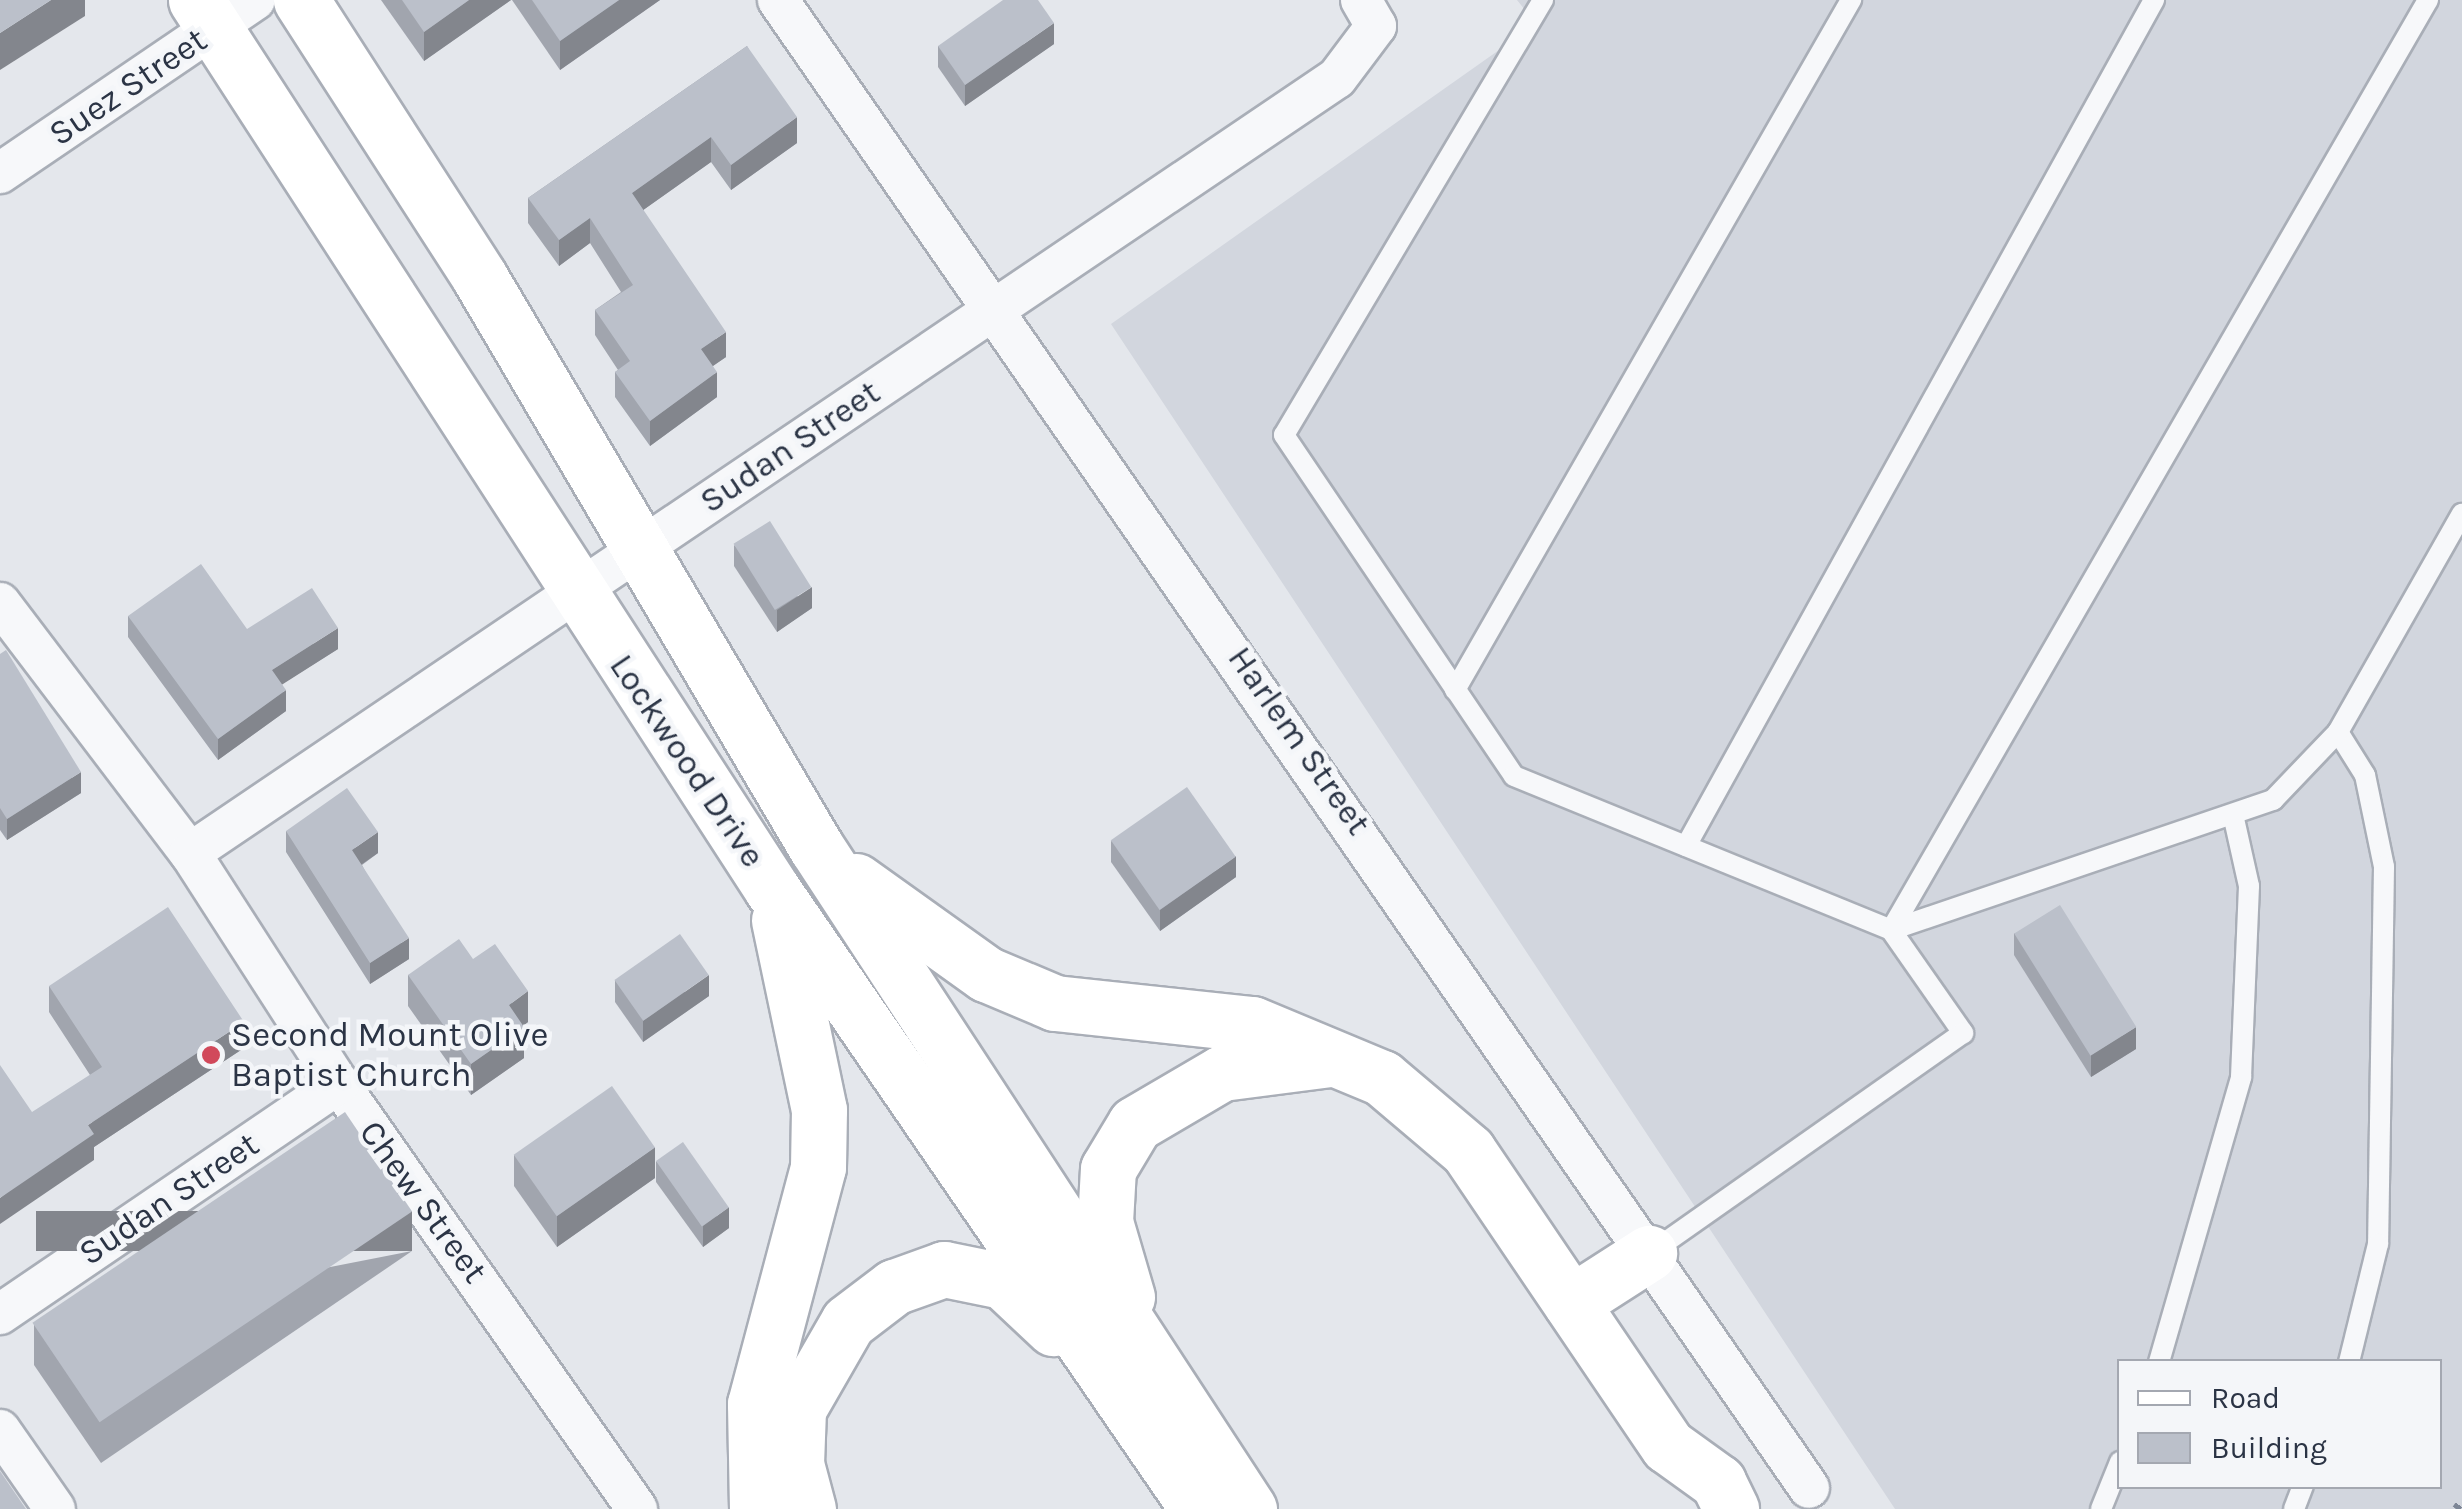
<!DOCTYPE html>
<html>
<head>
<meta charset="utf-8">
<style>
	body { margin:0 }
	#map { position:relative; width:2462px; height:1509px; overflow:hidden; background:#e4e7ec; font-family:Karla,sans-serif }
	div>[style] { position:absolute }
	.built>* { inset:0; background:#d2d6de }
	.roads { filter:drop-shadow(2px 0 #a9aeb7) drop-shadow(-2px 0 #a9aeb7) drop-shadow(0 2px #a9aeb7) drop-shadow(0 -2px #a9aeb7) }
	.service>* { height:20px; margin:-10px; padding:0 10px; transform-origin:10px; border-radius:10px; background:#f7f8fa }
	.minor>* { height:40px; margin:-20px; padding:0 20px; transform-origin:20px; border-radius:20px; background:#f7f8fa }
	.secondary>* { height:55px; margin:-27.5px; padding:0 27.5px; transform-origin:27.5px; border-radius:27.5px; background:#fff }
	.rail>* { height:8px; margin-top:-4px; transform-origin:0; background:repeating-linear-gradient(90deg,#7d8696 0 5px,transparent 0 15px) }
	.wall>* { inset:0; background:#a1a5ae }
	.shaded-wall>* { inset:0; background:#83868d; transform-origin:0 0 }
	.building>* { inset:0; background:#bbc0ca; transform-origin:0 0 }
	.dots>* { width:28px; height:28px; translate:-50% -50%; box-sizing:border-box; border:5px solid #f4f6f9; border-radius:50% }
	span { translate:-50% -50%; white-space:nowrap; text-align:center; line-height:1.15; -webkit-text-stroke:9px #f4f6f9; paint-order:stroke }
	.street-label { font-size:35px; color:#2b3445 }
	.poi-label { font-size:35px; color:#2b3445 }
	.left { translate:0 -50%; text-align:left }
	.legend { position:absolute; left:2117px; top:1359px; width:325px; height:130px; box-sizing:border-box; background:#f4f6f9; border:2px solid #a4a8b1; margin:0; padding:12px 18px; list-style:none; font-size:30px; color:#2b3445 }
	.legend li { display:flex; align-items:center; gap:20px; height:50px }
	.legend b { width:50px; border:2px solid #a4a8b1 }
</style>
</head>
<body>
<div id="map">
	<div class="built">
		<i style="clip-path:polygon(evenodd,1517px 0,2462px 0,2462px 1509px,1895px 1509px,1111px 324px,1536px 24px,1517px 0,2120px 1362px,2440px 1362px,2440px 1486px,2120px 1486px,2120px 1362px)"></i>
	</div>
	<div class="roads">
		<div class="service">
			<i style="left:1543px;top:0;width:506px;rotate:120.77deg"></i>
			<i style="left:1284px;top:435px;width:411px;rotate:56deg"></i>
			<i style="left:1514px;top:776px;width:407px;rotate:22.2deg"></i>
			<i style="left:1891px;top:930px;width:126px;rotate:55deg"></i>
			<i style="left:1963px;top:1033px;width:381px;rotate:144.9deg"></i>
			<i style="left:1455px;top:690px;width:796px;rotate:-60.15deg"></i>
			<i style="left:2338px;top:732px;width:51px;rotate:57.9deg"></i>
			<i style="left:2365px;top:775px;width:94px;rotate:78.3deg"></i>
			<i style="left:2384px;top:867px;width:377px;rotate:90.9deg"></i>
			<i style="left:2378px;top:1244px;width:122px;rotate:103.8deg"></i>
			<i style="left:1686px;top:846px;width:967px;rotate:-61.05deg"></i>
			<i style="left:1891px;top:930px;width:1074px;rotate:-60deg"></i>
			<i style="left:1891px;top:930px;width:404px;rotate:-18.8deg"></i>
			<i style="left:2273px;top:800px;width:94px;rotate:-46.3deg"></i>
			<i style="left:2338px;top:732px;width:251px;rotate:-60.4deg"></i>
			<i style="left:2159px;top:1362px;width:297px;rotate:-73.9deg"></i>
			<i style="left:2241px;top:1077px;width:191px;rotate:-87.6deg"></i>
			<i style="left:2249px;top:886px;width:69px;rotate:-102.6deg"></i>
			<i style="left:2101px;top:1509px;width:51px;rotate:-68deg"></i>
			<i style="left:2294px;top:1509px;width:25px;rotate:-69deg"></i>
		</div>
		<div class="minor">
			<i style="left:778px;top:0;width:1810px;rotate:55.28deg"></i>
			<i style="left:0;top:173px;width:308px;rotate:-34.2deg"></i>
			<i style="left:0;top:603px;width:314px;rotate:52.8deg"></i>
			<i style="left:190px;top:853px;width:275px;rotate:57.2deg"></i>
			<i style="left:339px;top:1084px;width:519px;rotate:54.96deg"></i>
			<i style="left:190px;top:853px;width:1384px;rotate:-34.05deg"></i>
			<i style="left:1337px;top:78px;width:65px;rotate:-53.1deg"></i>
			<i style="left:1376px;top:26px;width:30px;rotate:-120deg"></i>
			<i style="left:0;top:1314px;width:410px;rotate:-34.2deg"></i>
			<i style="left:0;top:1430px;width:96px;rotate:55.2deg"></i>
		</div>
		<div class="secondary">
			<i style="left:196px;top:0;width:1059px;rotate:57.06deg"></i>
			<i style="left:772px;top:889px;width:752px;rotate:55.51deg"></i>
			<i style="left:301px;top:0;width:331px;rotate:57.2deg"></i>
			<i style="left:480px;top:278px;width:661px;rotate:59.44deg"></i>
			<i style="left:816px;top:847px;width:791px;rotate:56.81deg"></i>
			<i style="left:856px;top:881px;width:160px;rotate:35.6deg"></i>
			<i style="left:986px;top:974px;width:75px;rotate:22.8deg"></i>
			<i style="left:1055px;top:1003px;width:198px;rotate:6.1deg"></i>
			<i style="left:1252px;top:1024px;width:141px;rotate:22.6deg"></i>
			<i style="left:1382px;top:1078px;width:113px;rotate:40.3deg"></i>
			<i style="left:1468px;top:1151px;width:356px;rotate:55.9deg"></i>
			<i style="left:1668px;top:1446px;width:62px;rotate:35.8deg"></i>
			<i style="left:1718px;top:1482px;width:30px;rotate:64deg"></i>
			<i style="left:1127px;top:1297px;width:78px;rotate:-106.3deg"></i>
			<i style="left:1105px;top:1222px;width:53px;rotate:-86.8deg"></i>
			<i style="left:1108px;top:1169px;width:52px;rotate:-59deg"></i>
			<i style="left:1135px;top:1124px;width:101px;rotate:-30.4deg"></i>
			<i style="left:1222px;top:1073px;width:109px;rotate:-7.4deg"></i>
			<i style="left:1571px;top:1303px;width:93px;rotate:-32.7deg"></i>
			<i style="left:757px;top:1509px;width:105px;rotate:-91.1deg"></i>
			<i style="left:755px;top:1404px;width:245px;rotate:-75.1deg"></i>
			<i style="left:818px;top:1167px;width:57px;rotate:-89deg"></i>
			<i style="left:819px;top:1110px;width:194px;rotate:-101.9deg"></i>
			<i style="left:808px;top:1509px;width:47px;rotate:-104.9deg"></i>
			<i style="left:796px;top:1464px;width:55px;rotate:-87.9deg"></i>
			<i style="left:798px;top:1409px;width:100px;rotate:-60.1deg"></i>
			<i style="left:848px;top:1322px;width:58px;rotate:-37.3deg"></i>
			<i style="left:894px;top:1287px;width:53px;rotate:-19.8deg"></i>
			<i style="left:944px;top:1269px;width:60px;rotate:11.5deg"></i>
			<i style="left:1003px;top:1281px;width:69px;rotate:43.2deg"></i>
		</div>
	</div>
	<div class="rail">
		<i style="left:2456px;top:1509px;width:11px;rotate:-56deg"></i>
	</div>
	<div class="wall">
		<i style="clip-path:polygon(381px 0,511px 0,424px 61px)"></i>
		<i style="clip-path:polygon(512px 0,660px 0,560px 70px)"></i>
		<i style="clip-path:polygon(1054px 44px,965px 106px,938px 67px,938px 46px)"></i>
		<i style="clip-path:polygon(747px 46px,797px 143px,731px 190px,711px 162px,643px 210px,726px 357px,713px 366px,717px 397px,650px 446px,615px 397px,615px 372px,618px 370px,595px 335px,595px 310px,621px 292px,590px 243px,559px 266px,528px 223px,528px 198px)"></i>
		<i style="clip-path:polygon(734px 545px,812px 608px,777px 632px,734px 566px)"></i>
		<i style="clip-path:polygon(128px 616px,247px 629px,338px 649px,282px 684px,286px 711px,218px 760px,128px 637px)"></i>
		<i style="clip-path:polygon(0 654px,81px 793px,7px 840px,0 830px)"></i>
		<i style="clip-path:polygon(286px 831px,378px 853px,362px 865px,409px 959px,370px 984px,286px 852px)"></i>
		<i style="clip-path:polygon(1111px 841px,1236px 877px,1160px 931px,1111px 862px)"></i>
		<i style="clip-path:polygon(2014px 933px,2136px 1049px,2091px 1077px,2014px 955px)"></i>
		<i style="clip-path:polygon(473px 959px,528px 1022px,523px 1026px,524px 1058px,471px 1095px,408px 1006px,408px 975px)"></i>
		<i style="clip-path:polygon(615px 980px,709px 996px,643px 1042px,615px 1002px)"></i>
		<i style="clip-path:polygon(49px 986px,244px 1048px,94px 1147px,94px 1160px,90px 1075px,49px 1012px)"></i>
		<i style="clip-path:polygon(514px 1155px,655px 1178px,557px 1247px,514px 1186px)"></i>
		<i style="clip-path:polygon(656px 1161px,729px 1228px,703px 1247px,656px 1182px)"></i>
		<i style="clip-path:polygon(412px 1251px,101px 1463px,34px 1365px,34px 1325px)"></i>
	</div>
	<div class="shaded-wall">
		<i style="clip-path:polygon(51px 0,85px 0,85px 16px,0 70px,0 33px)"></i>
		<i style="clip-path:polygon(469px 0,511px 0,424px 61px,424px 32px)"></i>
		<i style="clip-path:polygon(619px 0,660px 0,560px 70px,560px 41px)"></i>
		<i style="clip-path:polygon(1054px 23px,1054px 44px,965px 106px,965px 85px)"></i>
		<i style="clip-path:polygon(797px 117px,797px 143px,731px 190px,731px 165px)"></i>
		<i style="clip-path:polygon(711px 137px,711px 162px,632px 218px,632px 193px)"></i>
		<i style="clip-path:polygon(590px 218px,590px 243px,559px 266px,559px 240px)"></i>
		<i style="clip-path:polygon(726px 332px,726px 357px,701px 374px,701px 349px)"></i>
		<i style="clip-path:polygon(717px 372px,717px 397px,650px 446px,650px 421px)"></i>
		<i style="clip-path:polygon(812px 587px,812px 608px,777px 632px,777px 610px)"></i>
		<i style="clip-path:polygon(338px 628px,338px 649px,272px 691px,272px 670px)"></i>
		<i style="clip-path:polygon(286px 690px,286px 711px,218px 760px,218px 739px)"></i>
		<i style="clip-path:polygon(81px 772px,81px 793px,7px 840px,7px 819px)"></i>
		<i style="clip-path:polygon(378px 832px,378px 853px,352px 871px,352px 850px)"></i>
		<i style="clip-path:polygon(1236px 856px,1236px 877px,1160px 931px,1160px 910px)"></i>
		<i style="clip-path:polygon(409px 938px,409px 959px,370px 984px,370px 963px)"></i>
		<i style="clip-path:polygon(709px 975px,709px 996px,643px 1042px,643px 1021px)"></i>
		<i style="clip-path:polygon(528px 991px,528px 1022px,509px 1036px,509px 1005px)"></i>
		<i style="clip-path:polygon(244px 1022px,244px 1048px,94px 1147px,94px 1160px,0 1224px,0 1198px,88px 1125px)"></i>
		<i style="clip-path:polygon(524px 1027px,524px 1058px,471px 1095px,471px 1064px)"></i>
		<i style="clip-path:polygon(2136px 1027px,2136px 1049px,2091px 1077px,2091px 1055px)"></i>
		<i style="clip-path:polygon(655px 1147px,655px 1178px,557px 1247px,557px 1216px)"></i>
		<i style="clip-path:polygon(729px 1207px,729px 1228px,703px 1247px,703px 1226px)"></i>
		<i style="left:412px;top:1211px;width:40px;height:376px;rotate:90deg"></i>
	</div>
	<div class="building">
		<i style="clip-path:polygon(0 0,51px 0,0 33px)"></i>
		<i style="clip-path:polygon(402px 0,469px 0,424px 32px)"></i>
		<i style="clip-path:polygon(532px 0,619px 0,560px 41px)"></i>
		<i style="clip-path:polygon(1003px 0,1038px 0,1054px 23px,965px 85px,938px 46px)"></i>
		<i style="clip-path:polygon(747px 46px,797px 117px,731px 165px,711px 137px,632px 193px,726px 332px,701px 349px,717px 372px,650px 421px,615px 372px,630px 361px,595px 310px,633px 285px,590px 218px,559px 240px,528px 198px)"></i>
		<i style="left:770px;top:521px;width:78px;height:43px;rotate:58deg"></i>
		<i style="clip-path:polygon(201px 564px,247px 629px,312px 588px,338px 628px,272px 670px,286px 690px,218px 739px,128px 616px)"></i>
		<i style="clip-path:polygon(6px 650px,81px 772px,7px 819px,0 808px,0 654px)"></i>
		<i style="left:1187px;top:787px;width:85px;height:93px;rotate:55deg"></i>
		<i style="clip-path:polygon(347px 788px,378px 832px,352px 850px,409px 938px,370px 963px,286px 831px)"></i>
		<i style="left:2060px;top:905px;width:144px;height:54px;rotate:58deg"></i>
		<i style="clip-path:polygon(168px 907px,244px 1022px,88px 1125px,94px 1134px,0 1198px,0 1065px,32px 1112px,102px 1067px,49px 986px)"></i>
		<i style="left:680px;top:934px;width:50px;height:80px;rotate:55deg"></i>
		<i style="clip-path:polygon(459px 939px,473px 959px,495px 944px,528px 991px,509px 1005px,524px 1027px,471px 1064px,408px 975px)"></i>
		<i style="left:612px;top:1086px;width:75px;height:120px;rotate:55deg"></i>
		<i style="left:345px;top:1112px;width:120px;height:377px;rotate:56deg"></i>
		<i style="left:683px;top:1142px;width:80px;height:33px;rotate:55deg"></i>
		<i style="clip-path:polygon(0 1471px,26px 1509px,0 1509px)"></i>
	</div>
	<div class="dots">
		<i style="left:211px;top:1055px;background:#d1495b"></i>
	</div>
	<div class="street-label">
		<span style="left:128px;top:87px;rotate:-34deg">Suez Street</span>
		<span style="left:790px;top:447px;rotate:-34deg">Sudan Street</span>
		<span style="left:1299px;top:741px;rotate:55deg">Harlem Street</span>
		<span style="left:687px;top:761px;rotate:56deg">Lockwood Drive</span>
		<span style="left:169px;top:1199px;rotate:-34deg">Sudan Street</span>
		<span style="left:423px;top:1202px;rotate:54deg">Chew Street</span>
	</div>
	<div class="poi-label">
		<span class="left" style="left:231px;top:1055px">Second Mount Olive<br>Baptist Church</span>
	</div>
	<ul class="legend">
	<li><b style="height:12px;background:#fff"></b>Road</li>
	<li><b style="height:28px;background:#bbc0ca"></b>Building</li>
	</ul>
</div>
</body>
</html>
